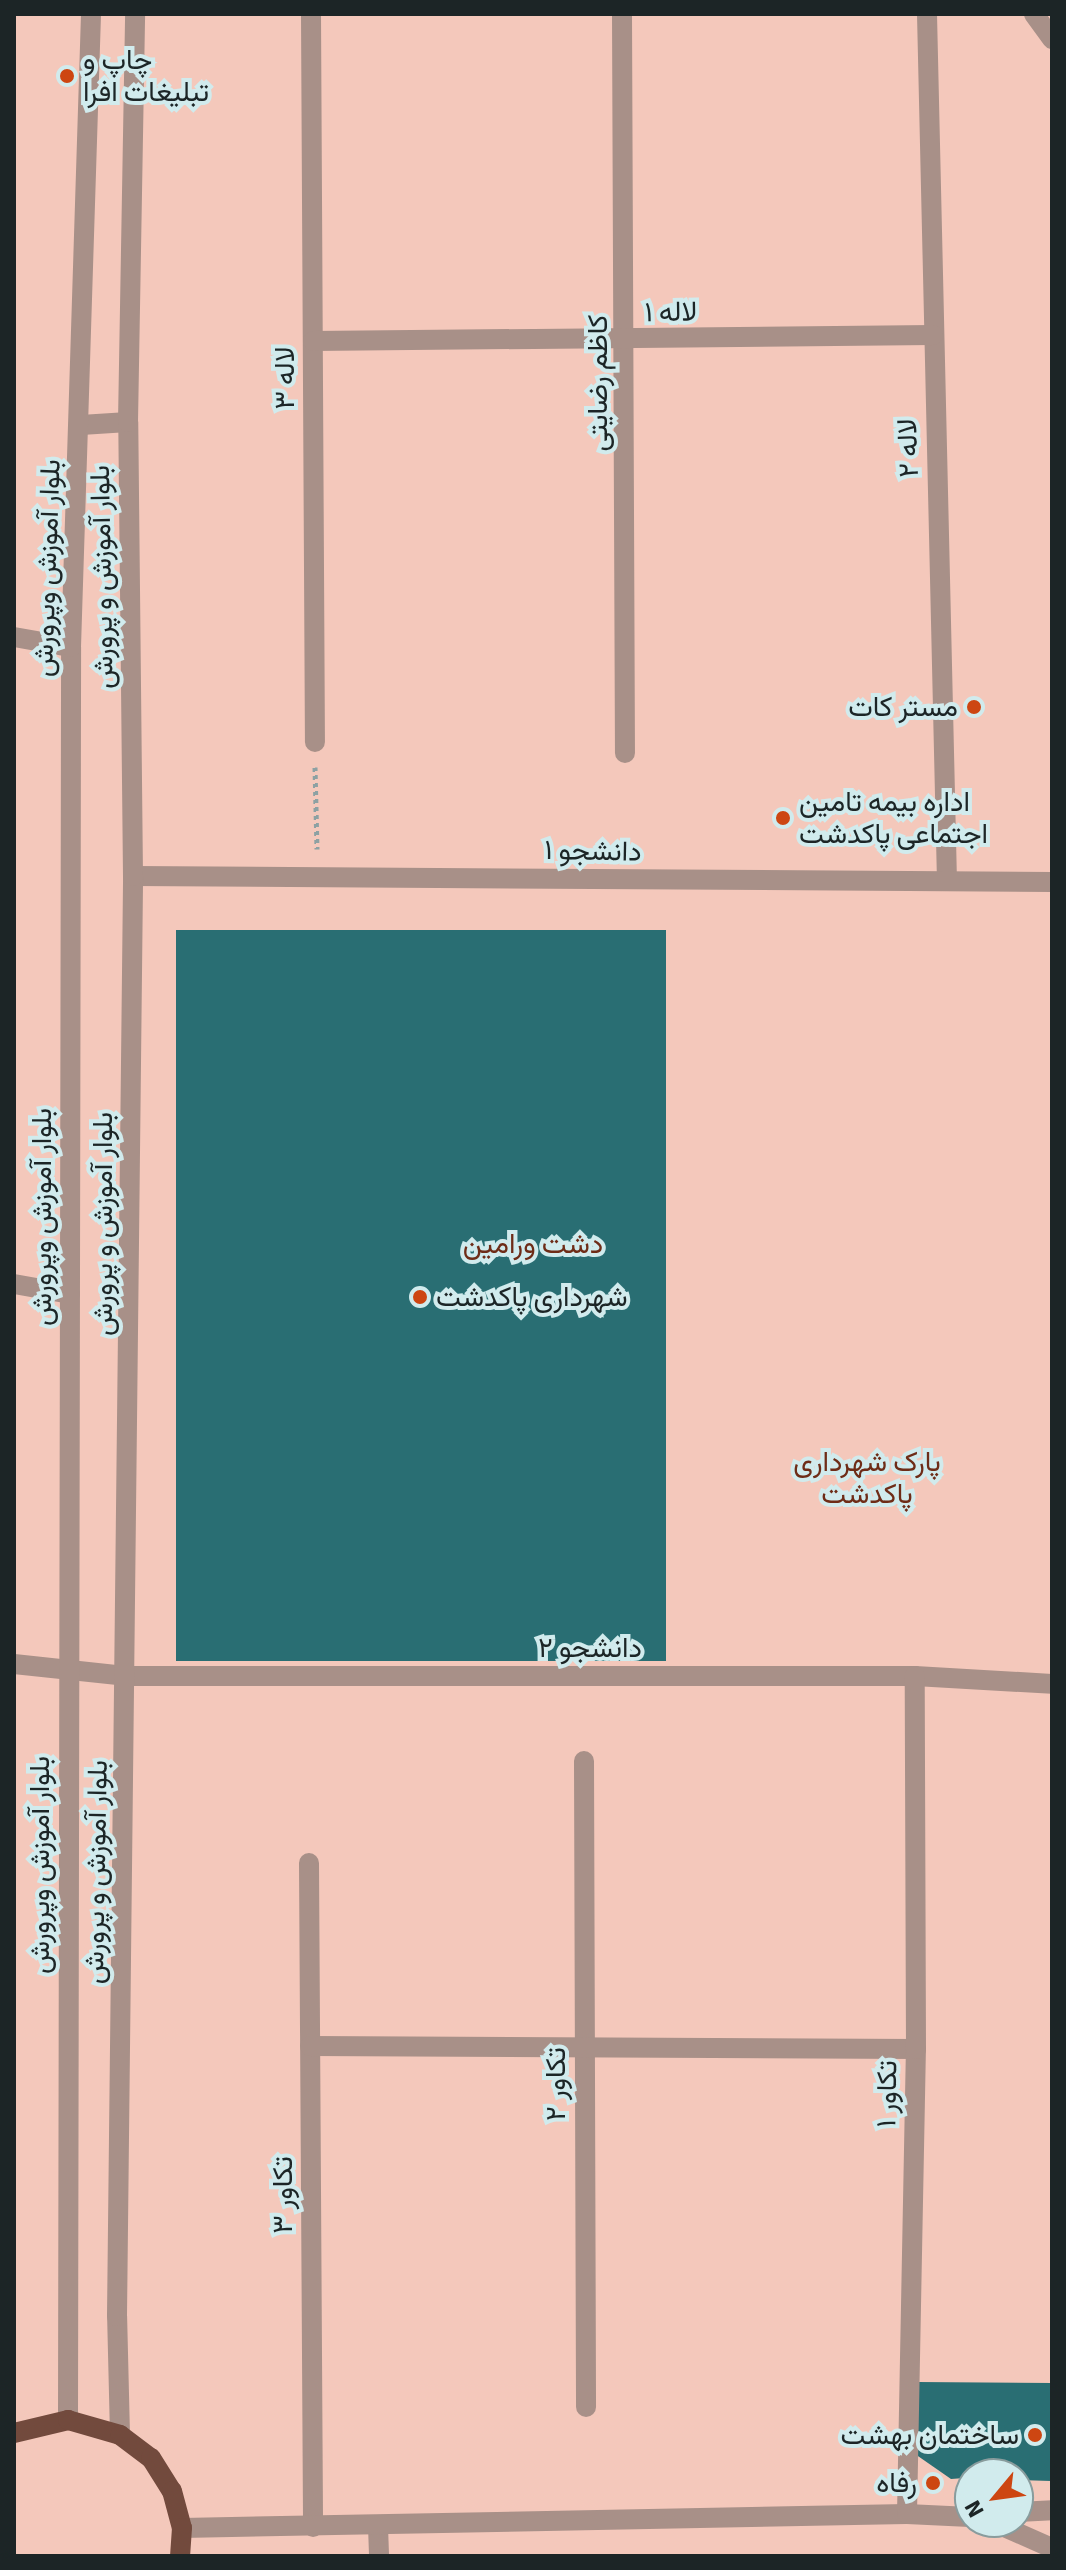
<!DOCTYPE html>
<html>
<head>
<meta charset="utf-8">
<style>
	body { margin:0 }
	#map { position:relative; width:1066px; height:2570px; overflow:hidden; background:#d1ebed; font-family:Signika,Vazirmatn,sans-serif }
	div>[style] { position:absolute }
	.green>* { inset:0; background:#f4c8bb }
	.building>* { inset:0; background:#296e73; transform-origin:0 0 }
	.path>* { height:5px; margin-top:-2.5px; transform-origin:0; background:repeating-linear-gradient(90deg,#8da1a3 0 4px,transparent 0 8px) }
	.minor>* { height:20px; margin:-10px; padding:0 10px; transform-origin:10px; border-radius:10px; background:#a89088 }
	.major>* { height:20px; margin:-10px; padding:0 10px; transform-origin:10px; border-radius:10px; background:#724a3d }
	.dots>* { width:22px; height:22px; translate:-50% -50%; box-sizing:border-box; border:4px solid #d1ebed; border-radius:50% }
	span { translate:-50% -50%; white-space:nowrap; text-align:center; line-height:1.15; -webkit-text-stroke:8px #d1ebed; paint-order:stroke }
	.poi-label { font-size:28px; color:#1c2526 }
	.left { translate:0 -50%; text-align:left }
	.right { translate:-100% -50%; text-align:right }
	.street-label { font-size:28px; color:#1c2526 }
	.park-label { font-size:28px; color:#6e2c17 }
	.frame { position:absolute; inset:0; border:16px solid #1c2526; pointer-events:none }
	.north { position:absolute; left:954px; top:2458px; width:80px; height:80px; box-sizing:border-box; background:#d1ebed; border:2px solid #899c9d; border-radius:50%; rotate:241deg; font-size:22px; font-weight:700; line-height:32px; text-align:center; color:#1c2526 }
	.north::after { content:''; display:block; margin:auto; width:28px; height:36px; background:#cd4612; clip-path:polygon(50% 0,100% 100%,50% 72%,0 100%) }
</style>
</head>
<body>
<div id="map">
	<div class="green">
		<i style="clip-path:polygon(evenodd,14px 14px,1052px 14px,1052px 2556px,14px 2556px,14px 14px,970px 2474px,1018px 2474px,1018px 2522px,970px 2522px,970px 2474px)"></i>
	</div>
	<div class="building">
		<i style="left:176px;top:930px;width:490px;height:731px"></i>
		<i style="clip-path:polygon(917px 2382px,1052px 2383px,1051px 2481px,1018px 2480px,1018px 2474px,951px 2479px,915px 2454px)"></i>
	</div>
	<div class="path">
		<i style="left:315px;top:767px;width:82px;rotate:88.6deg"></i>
	</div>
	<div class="minor">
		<i style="left:311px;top:14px;width:728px;rotate:89.69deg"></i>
		<i style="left:622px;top:14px;width:739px;rotate:89.77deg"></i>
		<i style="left:927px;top:14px;width:866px;rotate:88.68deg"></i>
		<i style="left:1034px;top:14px;width:31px;rotate:54deg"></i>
		<i style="left:313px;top:341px;width:620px;rotate:-0.55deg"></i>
		<i style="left:81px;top:425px;width:47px;rotate:-3.7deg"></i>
		<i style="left:14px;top:637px;width:58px;rotate:10deg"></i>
		<i style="left:133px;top:876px;width:919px;rotate:0.37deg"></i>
		<i style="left:14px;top:1284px;width:57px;rotate:10.1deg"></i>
		<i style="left:14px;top:1664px;width:114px;rotate:6.1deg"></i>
		<i style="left:127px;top:1676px;width:788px"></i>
		<i style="left:915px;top:1676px;width:137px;rotate:3.3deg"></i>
		<i style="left:584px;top:1761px;width:646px;rotate:89.82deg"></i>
		<i style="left:309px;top:1863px;width:664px;rotate:89.65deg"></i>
		<i style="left:310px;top:2046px;width:606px;rotate:0.28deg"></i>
		<i style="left:68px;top:2420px;width:1773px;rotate:-89.9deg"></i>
		<i style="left:71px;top:647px;width:633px;rotate:-88.19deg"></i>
		<i style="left:120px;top:2435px;width:119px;rotate:-91.4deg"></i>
		<i style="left:117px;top:2316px;width:1440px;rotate:-89.36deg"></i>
		<i style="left:133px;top:876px;width:454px;rotate:-90.6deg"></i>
		<i style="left:128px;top:422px;width:408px;rotate:-89deg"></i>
		<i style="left:1018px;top:2512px;width:34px;rotate:-3deg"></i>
		<i style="left:907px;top:2514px;width:465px;rotate:-88.9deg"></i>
		<i style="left:916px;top:2049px;width:373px;rotate:-90.2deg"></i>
		<i style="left:993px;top:2522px;width:64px;rotate:23.8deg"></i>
		<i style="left:378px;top:2526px;width:30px;rotate:88deg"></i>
		<i style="left:182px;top:2528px;width:725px;rotate:-1.11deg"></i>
		<i style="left:907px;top:2514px;width:63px;rotate:2.7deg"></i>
	</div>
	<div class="major">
		<i style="left:14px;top:2433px;width:56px;rotate:-13.5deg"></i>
		<i style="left:68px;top:2420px;width:54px;rotate:16.1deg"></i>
		<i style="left:120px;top:2435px;width:39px;rotate:37deg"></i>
		<i style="left:151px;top:2458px;width:39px;rotate:58deg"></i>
		<i style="left:172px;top:2491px;width:38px;rotate:75deg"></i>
		<i style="left:182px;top:2528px;width:28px;rotate:94deg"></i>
	</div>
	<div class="dots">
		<i style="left:67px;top:76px;background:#cd4612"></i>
		<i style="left:974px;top:707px;background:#cd4612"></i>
		<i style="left:783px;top:818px;background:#cd4612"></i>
		<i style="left:420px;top:1297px;background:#cd4612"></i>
		<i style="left:1035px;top:2435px;background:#cd4612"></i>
		<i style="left:933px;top:2483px;background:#cd4612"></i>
	</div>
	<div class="poi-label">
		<span class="left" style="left:83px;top:76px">چاپ و<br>تبلیغات افرا</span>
		<span class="right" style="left:958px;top:707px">مستر کات</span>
		<span class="left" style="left:799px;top:818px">اداره بیمه تامین<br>اجتماعی پاکدشت</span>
		<span class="left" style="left:436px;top:1297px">شهرداری پاکدشت</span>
		<span class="right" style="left:1019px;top:2435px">ساختمان بهشت</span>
		<span class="right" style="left:917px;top:2483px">رفاه</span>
	</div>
	<div class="street-label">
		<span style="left:671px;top:312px;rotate:-1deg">لاله ۱</span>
		<span style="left:285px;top:378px;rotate:-90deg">لاله ۳</span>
		<span style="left:598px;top:383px;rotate:-90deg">کاظم رضایتی</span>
		<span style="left:908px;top:448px;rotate:-92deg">لاله ۲</span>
		<span style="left:47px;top:568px;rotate:-88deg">بلوار آموزش وپرورش</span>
		<span style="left:102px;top:577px;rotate:-91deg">بلوار آموزش و پرورش</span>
		<span style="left:593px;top:851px;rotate:1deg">دانشجو ۱</span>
		<span style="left:42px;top:1217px;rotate:-90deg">بلوار آموزش وپرورش</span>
		<span style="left:103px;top:1224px;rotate:-90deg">بلوار آموزش و پرورش</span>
		<span style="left:590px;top:1648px">دانشجو ۲</span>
		<span style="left:40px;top:1865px;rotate:-90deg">بلوار آموزش وپرورش</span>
		<span style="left:96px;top:1872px;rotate:-89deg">بلوار آموزش و پرورش</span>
		<span style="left:556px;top:2084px;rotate:-90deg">تکاور ۲</span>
		<span style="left:887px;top:2094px;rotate:-89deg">تکاور ۱</span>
		<span style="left:283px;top:2195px;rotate:-90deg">تکاور ۳</span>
	</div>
	<div class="park-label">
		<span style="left:533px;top:1244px">دشت ورامین</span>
		<span style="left:867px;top:1478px">پارک شهرداری<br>پاکدشت</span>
	</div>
	<div class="frame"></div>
	<div class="north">N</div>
</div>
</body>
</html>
